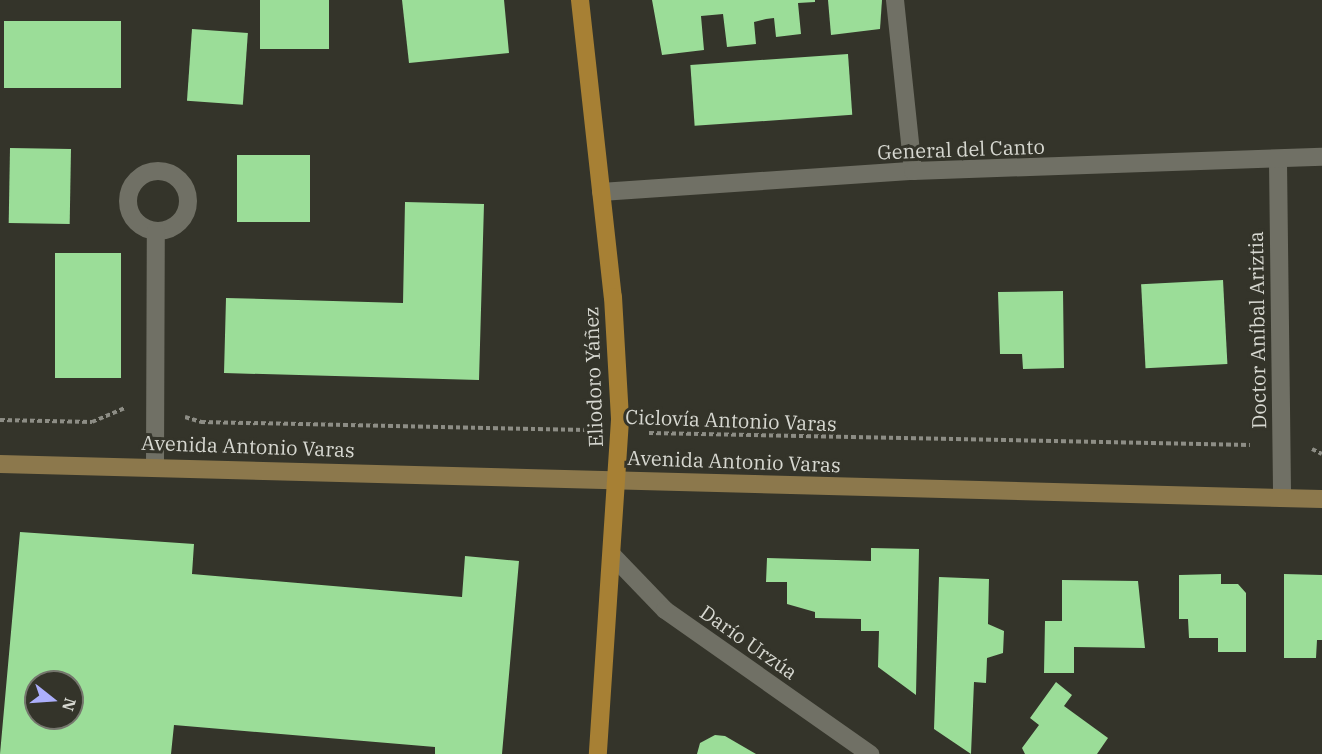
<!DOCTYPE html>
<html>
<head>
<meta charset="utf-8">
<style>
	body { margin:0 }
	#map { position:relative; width:1322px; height:754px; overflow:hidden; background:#34342a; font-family:"IBM Plex Serif",serif }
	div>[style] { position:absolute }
	.building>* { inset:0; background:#9bdd98; transform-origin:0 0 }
	.path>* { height:4px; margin-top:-2px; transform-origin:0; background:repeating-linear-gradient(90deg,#8d8d85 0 4.5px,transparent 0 7.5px) }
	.street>* { height:18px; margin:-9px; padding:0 9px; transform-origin:9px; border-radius:9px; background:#707065 }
	.street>.ring { margin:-9px; padding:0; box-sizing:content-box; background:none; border:18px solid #707065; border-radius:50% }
	.secondary>* { height:18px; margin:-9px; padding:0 9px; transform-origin:9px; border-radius:9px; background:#8c784c }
	.primary>* { height:18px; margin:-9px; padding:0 9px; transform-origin:9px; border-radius:9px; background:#a78034 }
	span { translate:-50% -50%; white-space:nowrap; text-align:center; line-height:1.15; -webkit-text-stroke:6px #34342a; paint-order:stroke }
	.street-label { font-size:20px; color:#d7d8d1 }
	.north { position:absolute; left:24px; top:670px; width:60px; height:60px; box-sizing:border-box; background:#34342a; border:2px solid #75766d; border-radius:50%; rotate:107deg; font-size:16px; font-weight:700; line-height:24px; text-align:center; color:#d7d8d1 }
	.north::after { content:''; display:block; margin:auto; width:21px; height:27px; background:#acaffb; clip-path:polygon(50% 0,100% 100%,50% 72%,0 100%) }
</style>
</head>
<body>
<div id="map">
	<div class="building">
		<i style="left:260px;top:0;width:69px;height:49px"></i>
		<i style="clip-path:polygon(402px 0,504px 0,509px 53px,409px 63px)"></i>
		<i style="clip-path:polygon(652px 0,815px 0,815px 2px,798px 3px,801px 34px,776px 37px,774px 18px,766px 19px,754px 22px,756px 44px,727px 47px,723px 14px,701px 16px,704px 50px,662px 55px)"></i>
		<i style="clip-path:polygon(828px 0,882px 0,880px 29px,831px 35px)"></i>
		<i style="left:4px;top:21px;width:117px;height:67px"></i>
		<i style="left:192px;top:29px;width:56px;height:72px;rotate:4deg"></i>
		<i style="left:848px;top:54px;width:61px;height:158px;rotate:86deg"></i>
		<i style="left:10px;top:148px;width:61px;height:75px;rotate:1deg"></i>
		<i style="left:237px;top:155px;width:73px;height:67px"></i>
		<i style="clip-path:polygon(405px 202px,484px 204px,479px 380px,224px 373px,226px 298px,403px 303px)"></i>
		<i style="left:55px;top:253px;width:66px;height:125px"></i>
		<i style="left:1223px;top:280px;width:84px;height:82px;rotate:87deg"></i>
		<i style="clip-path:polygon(1063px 291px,1064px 368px,1023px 369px,1022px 354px,1000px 354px,998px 292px)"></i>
		<i style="clip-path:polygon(evenodd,20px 532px,194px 544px,192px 574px,462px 597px,465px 556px,519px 561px,502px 754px,435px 754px,435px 747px,174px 725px,171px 754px,0 754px,20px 532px,36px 682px,72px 682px,72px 718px,36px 718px,36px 682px)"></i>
		<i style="clip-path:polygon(871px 548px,919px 549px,916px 695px,878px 667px,879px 631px,861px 631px,861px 619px,815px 618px,815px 612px,787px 604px,787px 582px,766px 582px,767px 558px,871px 561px)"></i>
		<i style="clip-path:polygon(1221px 574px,1221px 584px,1238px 584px,1246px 593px,1246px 652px,1218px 652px,1218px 638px,1189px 638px,1188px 619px,1179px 619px,1179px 575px)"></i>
		<i style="clip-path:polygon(1284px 574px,1322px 575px,1322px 640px,1317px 640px,1316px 658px,1284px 658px)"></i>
		<i style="clip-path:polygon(939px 577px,989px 579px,988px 624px,1004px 631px,1003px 653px,987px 658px,986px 683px,974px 682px,971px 754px,934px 729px)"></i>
		<i style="clip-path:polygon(1062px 580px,1138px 581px,1145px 648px,1074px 647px,1074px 673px,1044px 673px,1045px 621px,1062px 621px)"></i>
		<i style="clip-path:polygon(1056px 682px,1072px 695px,1064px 706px,1108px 738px,1097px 754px,1025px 754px,1022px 748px,1039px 725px,1030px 718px)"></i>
		<i style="clip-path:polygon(715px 735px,725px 736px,756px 754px,697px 754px,700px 743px)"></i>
	</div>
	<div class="path">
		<i style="left:185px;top:417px;width:17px;rotate:17deg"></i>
		<i style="left:201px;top:422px;width:387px;rotate:1.2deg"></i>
		<i style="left:0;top:420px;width:92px;rotate:1.2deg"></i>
		<i style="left:92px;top:422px;width:36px;rotate:-23deg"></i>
		<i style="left:649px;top:433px;width:601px;rotate:1.14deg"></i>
		<i style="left:1312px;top:449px;width:11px;rotate:27deg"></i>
	</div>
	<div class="street">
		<i style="left:895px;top:0;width:172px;rotate:84deg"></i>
		<i style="left:1278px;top:162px;width:336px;rotate:89.3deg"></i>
		<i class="ring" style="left:128px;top:171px;width:42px;height:42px"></i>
		<i style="left:601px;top:192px;width:313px;rotate:-3.9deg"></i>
		<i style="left:913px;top:171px;width:409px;rotate:-2deg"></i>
		<i style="left:155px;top:466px;width:235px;rotate:-89.8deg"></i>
		<i style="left:613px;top:556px;width:75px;rotate:46.1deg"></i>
		<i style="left:665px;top:610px;width:251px;rotate:35.1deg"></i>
	</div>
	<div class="secondary">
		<i style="left:0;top:464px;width:1322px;rotate:1.52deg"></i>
	</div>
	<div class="primary">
		<i style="left:580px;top:0;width:299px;rotate:83.7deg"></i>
		<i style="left:613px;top:297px;width:123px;rotate:86.7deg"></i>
		<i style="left:620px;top:420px;width:335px;rotate:93.8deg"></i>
	</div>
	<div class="street-label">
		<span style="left:961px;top:149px;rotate:-2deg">General del Canto</span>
		<span style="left:1257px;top:330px;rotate:-91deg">Doctor Aníbal Ariztia</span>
		<span style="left:593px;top:377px;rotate:-92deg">Eliodoro Yáñez</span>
		<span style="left:731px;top:420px;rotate:2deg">Ciclovía Antonio Varas</span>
		<span style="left:248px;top:446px;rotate:2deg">Avenida Antonio Varas</span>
		<span style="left:734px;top:461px;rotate:2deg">Avenida Antonio Varas</span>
		<span style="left:749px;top:642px;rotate:35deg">Darío Urzúa</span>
	</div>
	<div class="north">N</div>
</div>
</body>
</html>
